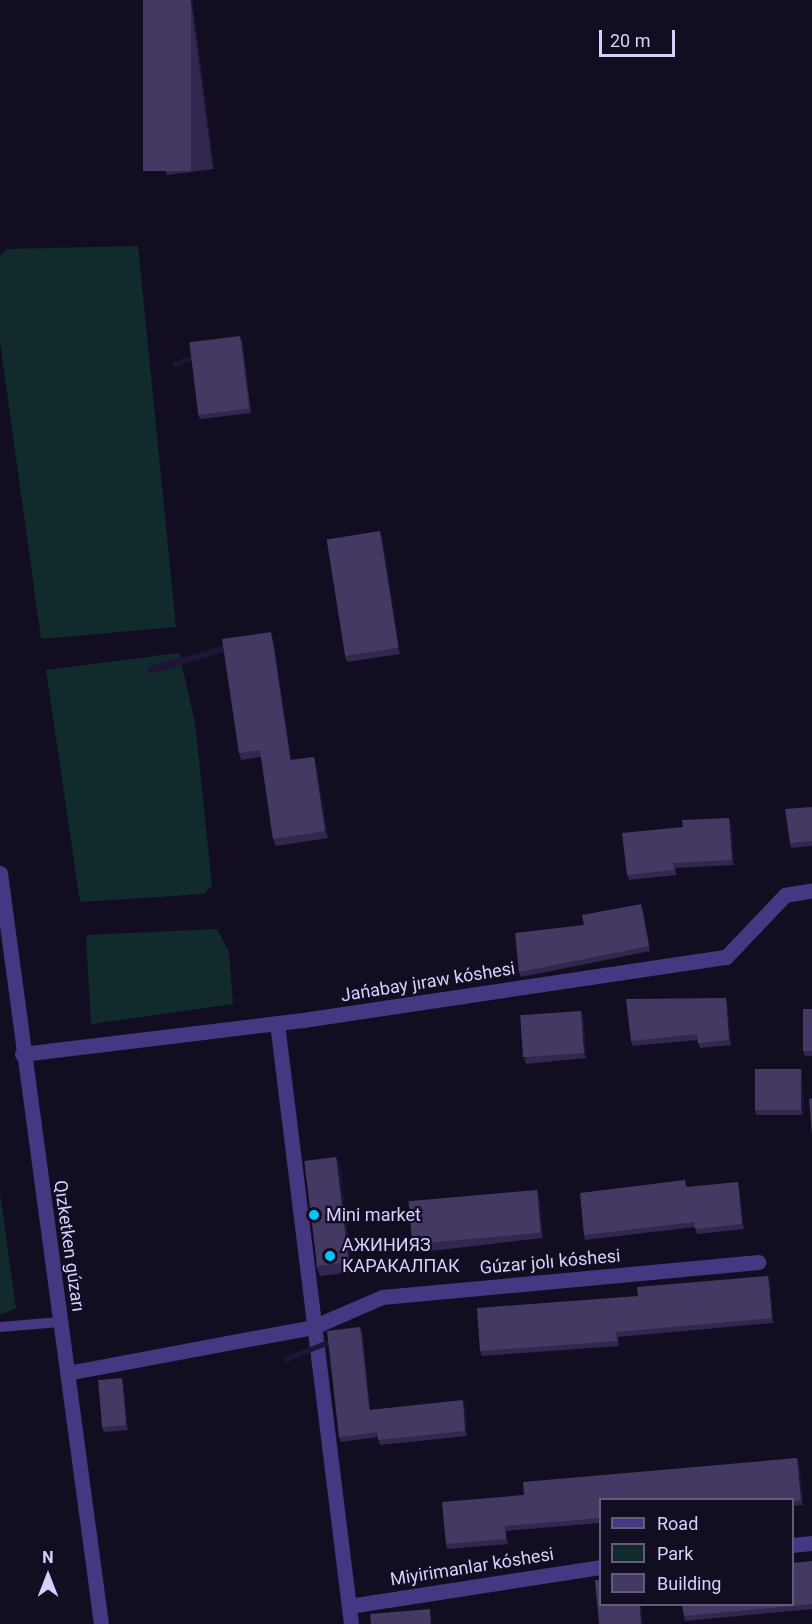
<!DOCTYPE html>
<html>
<head>
<meta charset="utf-8">
<style>
	body { margin:0 }
	#map { position:relative; width:812px; height:1624px; overflow:hidden; background:#130d22; font-family:Roboto,sans-serif }
	div>[style] { position:absolute }
	.green>* { inset:0; background:#112a2c }
	.service>* { height:10px; margin:-5px; padding:0 5px; transform-origin:5px; border-radius:5px; background:#433881 }
	.minor>* { height:15px; margin:-7.5px; padding:0 7.5px; transform-origin:7.5px; border-radius:7.5px; background:#433881 }
	.tertiary>* { height:15px; margin:-7.5px; padding:0 7.5px; transform-origin:7.5px; border-radius:7.5px; background:#433881 }
	.wall>* { inset:0; background:#332750 }
	.shaded-wall>* { inset:0; background:#1e1536; transform-origin:0 0 }
	.building>* { inset:0; background:#443963; transform-origin:0 0 }
	.dots>* { width:16px; height:16px; translate:-50% -50%; box-sizing:border-box; border:3px solid #130d22; border-radius:50% }
	span { translate:-50% -50%; white-space:nowrap; text-align:center; line-height:1.15; -webkit-text-stroke:4.5px #130d22; paint-order:stroke }
	.street-label { font-size:18px; color:#d9cfff }
	.poi-label { font-size:18px; color:#d9cfff }
	.left { translate:0 -50%; text-align:left }
	.legend { position:absolute; left:599px; top:1498px; width:195px; height:108px; box-sizing:border-box; background:#130d22; border:2px solid #625b7a; margin:0; padding:8px 10px; list-style:none; font-size:18px; color:#d9cfff }
	.legend li { display:flex; align-items:center; gap:12px; height:30px }
	.legend b { width:30px; border:2px solid #625b7a }
	.north { position:absolute; left:18px; top:1546px; width:60px; height:60px; -webkit-text-stroke:4px #130d22; paint-order:stroke; rotate:0deg; font-size:16px; font-weight:700; line-height:24px; text-align:center; color:#d9cfff }
	.north::after { content:''; display:block; margin:auto; width:21px; height:27px; background:#d9cfff; clip-path:polygon(50% 0,100% 100%,50% 72%,0 100%) }
	.scale { position:absolute; left:599px; top:30px; width:76px; height:27px; box-sizing:border-box; border:3px solid #d9cfff; border-top:0; padding-left:8px; font-size:18px; line-height:21px; white-space:nowrap; color:#d9cfff; -webkit-text-stroke:4px #130d22; paint-order:stroke }
</style>
</head>
<body>
<div id="map">
	<div class="green">
		<i style="clip-path:polygon(138px 246px,176px 627px,41px 639px,0 342px,0 256px,7px 249px)"></i>
		<i style="clip-path:polygon(179px 653px,195px 722px,212px 885px,205px 894px,80px 902px,46px 670px)"></i>
		<i style="clip-path:polygon(217px 929px,229px 952px,233px 1004px,91px 1024px,86px 935px)"></i>
		<i style="clip-path:polygon(0 1193px,16px 1308px,3px 1314px,0 1313px)"></i>
	</div>
	<div class="service">
		<i style="left:0;top:1327px;width:60px;rotate:-4.8deg"></i>
	</div>
	<div class="minor">
		<i style="left:277px;top:1023px;width:606px;rotate:82.98deg"></i>
		<i style="left:22px;top:1054px;width:283px;rotate:-6.9deg"></i>
		<i style="left:303px;top:1020px;width:428px;rotate:-8.5deg"></i>
		<i style="left:726px;top:957px;width:86px;rotate:-46.4deg"></i>
		<i style="left:785px;top:895px;width:27px;rotate:-10deg"></i>
		<i style="left:67px;top:1373px;width:250px;rotate:-10.6deg"></i>
		<i style="left:313px;top:1327px;width:75px;rotate:-23.5deg"></i>
		<i style="left:382px;top:1297px;width:378px;rotate:-5.3deg"></i>
		<i style="left:792px;top:1545px;width:20px;rotate:-6deg"></i>
		<i style="left:349px;top:1606px;width:254px;rotate:-8.8deg"></i>
	</div>
	<div class="tertiary">
		<i style="left:0;top:873px;width:758px;rotate:82.34deg"></i>
	</div>
	<div class="wall">
		<i style="clip-path:polygon(192px 0,214px 169px,167px 175px,165px 170px)"></i>
		<i style="clip-path:polygon(240px 336px,242px 341px,251px 413px,200px 419px,198px 414px)"></i>
		<i style="clip-path:polygon(382px 536px,400px 654px,347px 662px,345px 657px)"></i>
		<i style="clip-path:polygon(273px 639px,291px 760px,314px 757px,316px 764px,328px 838px,276px 846px,273px 839px,261px 757px,241px 760px,239px 753px)"></i>
		<i style="clip-path:polygon(812px 807px,812px 846px,791px 848px,790px 843px)"></i>
		<i style="clip-path:polygon(731px 823px,734px 865px,675px 868px,676px 875px,629px 880px,627px 875px)"></i>
		<i style="clip-path:polygon(643px 909px,650px 951px,521px 977px,519px 972px,584px 925px)"></i>
		<i style="clip-path:polygon(726px 998px,727px 1003px,731px 1045px,700px 1048px,697px 1040px,633px 1046px,631px 1041px)"></i>
		<i style="clip-path:polygon(812px 1009px,812px 1056px,805px 1056px,803px 1051px)"></i>
		<i style="clip-path:polygon(581px 1011px,583px 1016px,586px 1058px,526px 1064px,524px 1059px)"></i>
		<i style="clip-path:polygon(801px 1069px,802px 1074px,803px 1115px,756px 1115px,755px 1110px)"></i>
		<i style="clip-path:polygon(336px 1157px,340px 1167px,352px 1272px,320px 1276px,316px 1266px)"></i>
		<i style="clip-path:polygon(687px 1185px,687px 1187px,739px 1187px,744px 1229px,697px 1234px,695px 1227px,585px 1240px,584px 1235px)"></i>
		<i style="clip-path:polygon(537px 1190px,539px 1196px,543px 1238px,414px 1253px,412px 1248px)"></i>
		<i style="clip-path:polygon(768px 1276px,770px 1281px,773px 1323px,618px 1337px,619px 1346px,482px 1356px,480px 1351px,638px 1296px)"></i>
		<i style="clip-path:polygon(360px 1327px,362px 1332px,370px 1410px,465px 1405px,467px 1436px,380px 1445px,378px 1437px,341px 1442px,339px 1437px)"></i>
		<i style="clip-path:polygon(122px 1378px,123px 1383px,128px 1430px,104px 1432px,102px 1427px)"></i>
		<i style="clip-path:polygon(797px 1458px,799px 1463px,803px 1505px,792px 1506px,792px 1500px,600px 1500px,600px 1523px,506px 1531px,508px 1544px,447px 1549px,446px 1544px,524px 1495px)"></i>
		<i style="clip-path:polygon(812px 1561px,812px 1609px,685px 1621px,684px 1616px)"></i>
	</div>
	<div class="shaded-wall">
		<i style="clip-path:polygon(191px 0,192px 0,214px 169px,212px 164px)"></i>
		<i style="left:240px;top:336px;width:5px;height:73px;rotate:68deg"></i>
		<i style="clip-path:polygon(380px 531px,382px 536px,400px 654px,398px 648px)"></i>
		<i style="left:271px;top:632px;width:7px;height:129px;rotate:74deg"></i>
		<i style="clip-path:polygon(314px 757px,316px 764px,328px 838px,325px 831px)"></i>
		<i style="clip-path:polygon(729px 818px,731px 823px,734px 865px,732px 860px)"></i>
		<i style="clip-path:polygon(641px 904px,643px 909px,650px 951px,649px 946px)"></i>
		<i style="clip-path:polygon(726px 998px,727px 1003px,731px 1045px,729px 1040px)"></i>
		<i style="clip-path:polygon(581px 1011px,583px 1016px,586px 1058px,584px 1053px)"></i>
		<i style="clip-path:polygon(801px 1069px,802px 1074px,803px 1115px,801px 1110px)"></i>
		<i style="clip-path:polygon(336px 1157px,340px 1167px,352px 1272px,348px 1262px)"></i>
		<i style="clip-path:polygon(738px 1182px,739px 1187px,744px 1229px,742px 1224px)"></i>
		<i style="clip-path:polygon(537px 1190px,539px 1196px,543px 1238px,541px 1233px)"></i>
		<i style="clip-path:polygon(768px 1276px,770px 1281px,773px 1323px,772px 1318px)"></i>
		<i style="left:360px;top:1327px;width:5px;height:83px;rotate:68deg"></i>
		<i style="clip-path:polygon(122px 1378px,123px 1383px,128px 1430px,126px 1425px)"></i>
		<i style="clip-path:polygon(463px 1400px,465px 1405px,467px 1436px,465px 1431px)"></i>
		<i style="clip-path:polygon(797px 1458px,799px 1463px,803px 1505px,801px 1500px)"></i>
		<i style="clip-path:polygon(505px 1526px,506px 1531px,508px 1544px,506px 1539px)"></i>
		<i style="clip-path:polygon(640px 1605px,641px 1605px,643px 1624px,641px 1624px)"></i>
	</div>
	<div class="building">
		<i style="left:143px;top:0;width:48px;height:171px"></i>
		<i style="left:240px;top:336px;width:73px;height:51px;rotate:83deg"></i>
		<i style="left:380px;top:531px;width:118px;height:54px;rotate:81deg"></i>
		<i style="clip-path:polygon(271px 632px,290px 760px,314px 757px,325px 831px,273px 839px,260px 750px,239px 753px,222px 639px)"></i>
		<i style="clip-path:polygon(812px 807px,812px 841px,790px 843px,785px 809px)"></i>
		<i style="clip-path:polygon(729px 818px,732px 860px,673px 863px,674px 870px,627px 875px,622px 833px,683px 827px,682px 820px)"></i>
		<i style="clip-path:polygon(641px 904px,649px 946px,519px 972px,515px 933px,584px 925px,582px 915px)"></i>
		<i style="clip-path:polygon(726px 998px,729px 1040px,698px 1043px,697px 1034px,631px 1041px,626px 999px)"></i>
		<i style="left:803px;top:1009px;width:9px;height:42px"></i>
		<i style="left:581px;top:1011px;width:42px;height:61px;rotate:86deg"></i>
		<i style="left:755px;top:1069px;width:46px;height:41px"></i>
		<i style="clip-path:polygon(812px 1098px,812px 1136px,809px 1099px)"></i>
		<i style="left:336px;top:1157px;width:106px;height:32px;rotate:83deg"></i>
		<i style="clip-path:polygon(685px 1180px,686px 1187px,738px 1182px,742px 1224px,695px 1229px,694px 1222px,584px 1235px,580px 1193px)"></i>
		<i style="left:537px;top:1190px;width:43px;height:129px;rotate:85deg"></i>
		<i style="clip-path:polygon(768px 1276px,772px 1318px,616px 1332px,617px 1341px,480px 1351px,477px 1308px,638px 1296px,637px 1287px)"></i>
		<i style="clip-path:polygon(360px 1327px,369px 1410px,463px 1400px,465px 1431px,378px 1440px,377px 1432px,339px 1437px,327px 1331px)"></i>
		<i style="left:122px;top:1378px;width:47px;height:24px;rotate:85deg"></i>
		<i style="clip-path:polygon(797px 1458px,801px 1500px,792px 1501px,792px 1500px,600px 1500px,600px 1518px,505px 1526px,506px 1539px,446px 1544px,442px 1502px,524px 1495px,523px 1482px)"></i>
		<i style="clip-path:polygon(812px 1561px,812px 1604px,684px 1616px,682px 1605px,792px 1605px,792px 1563px)"></i>
		<i style="clip-path:polygon(595px 1580px,600px 1580px,600px 1605px,640px 1605px,641px 1624px,599px 1624px)"></i>
		<i style="clip-path:polygon(430px 1609px,431px 1624px,371px 1624px,370px 1614px)"></i>
	</div>
	<div class="dots">
		<i style="left:314px;top:1215px;background:#00c5f9"></i>
		<i style="left:330px;top:1256px;background:#00c5f9"></i>
	</div>
	<div class="street-label">
		<span style="left:428px;top:982px;rotate:-9deg">Jańabay jıraw kóshesi</span>
		<span style="left:69px;top:1246px;rotate:82deg">Qızketken gúzarı</span>
		<span style="left:550px;top:1262px;rotate:-5deg">Gúzar jolı kóshesi</span>
		<span style="left:472px;top:1567px;rotate:-9deg">Miyirimanlar kóshesi</span>
	</div>
	<div class="poi-label">
		<span class="left" style="left:326px;top:1215px">Mini market</span>
		<span class="left" style="left:342px;top:1256px">АЖИНИЯЗ<br>КАРАКАЛПАК</span>
	</div>
	<ul class="legend">
	<li><b style="height:8px;background:#433881"></b>Road</li>
	<li><b style="height:16px;background:#112a2c"></b>Park</li>
	<li><b style="height:16px;background:#443963"></b>Building</li>
	</ul>
	<div class="north">N</div>
	<div class="scale">20 m</div>
</div>
</body>
</html>
